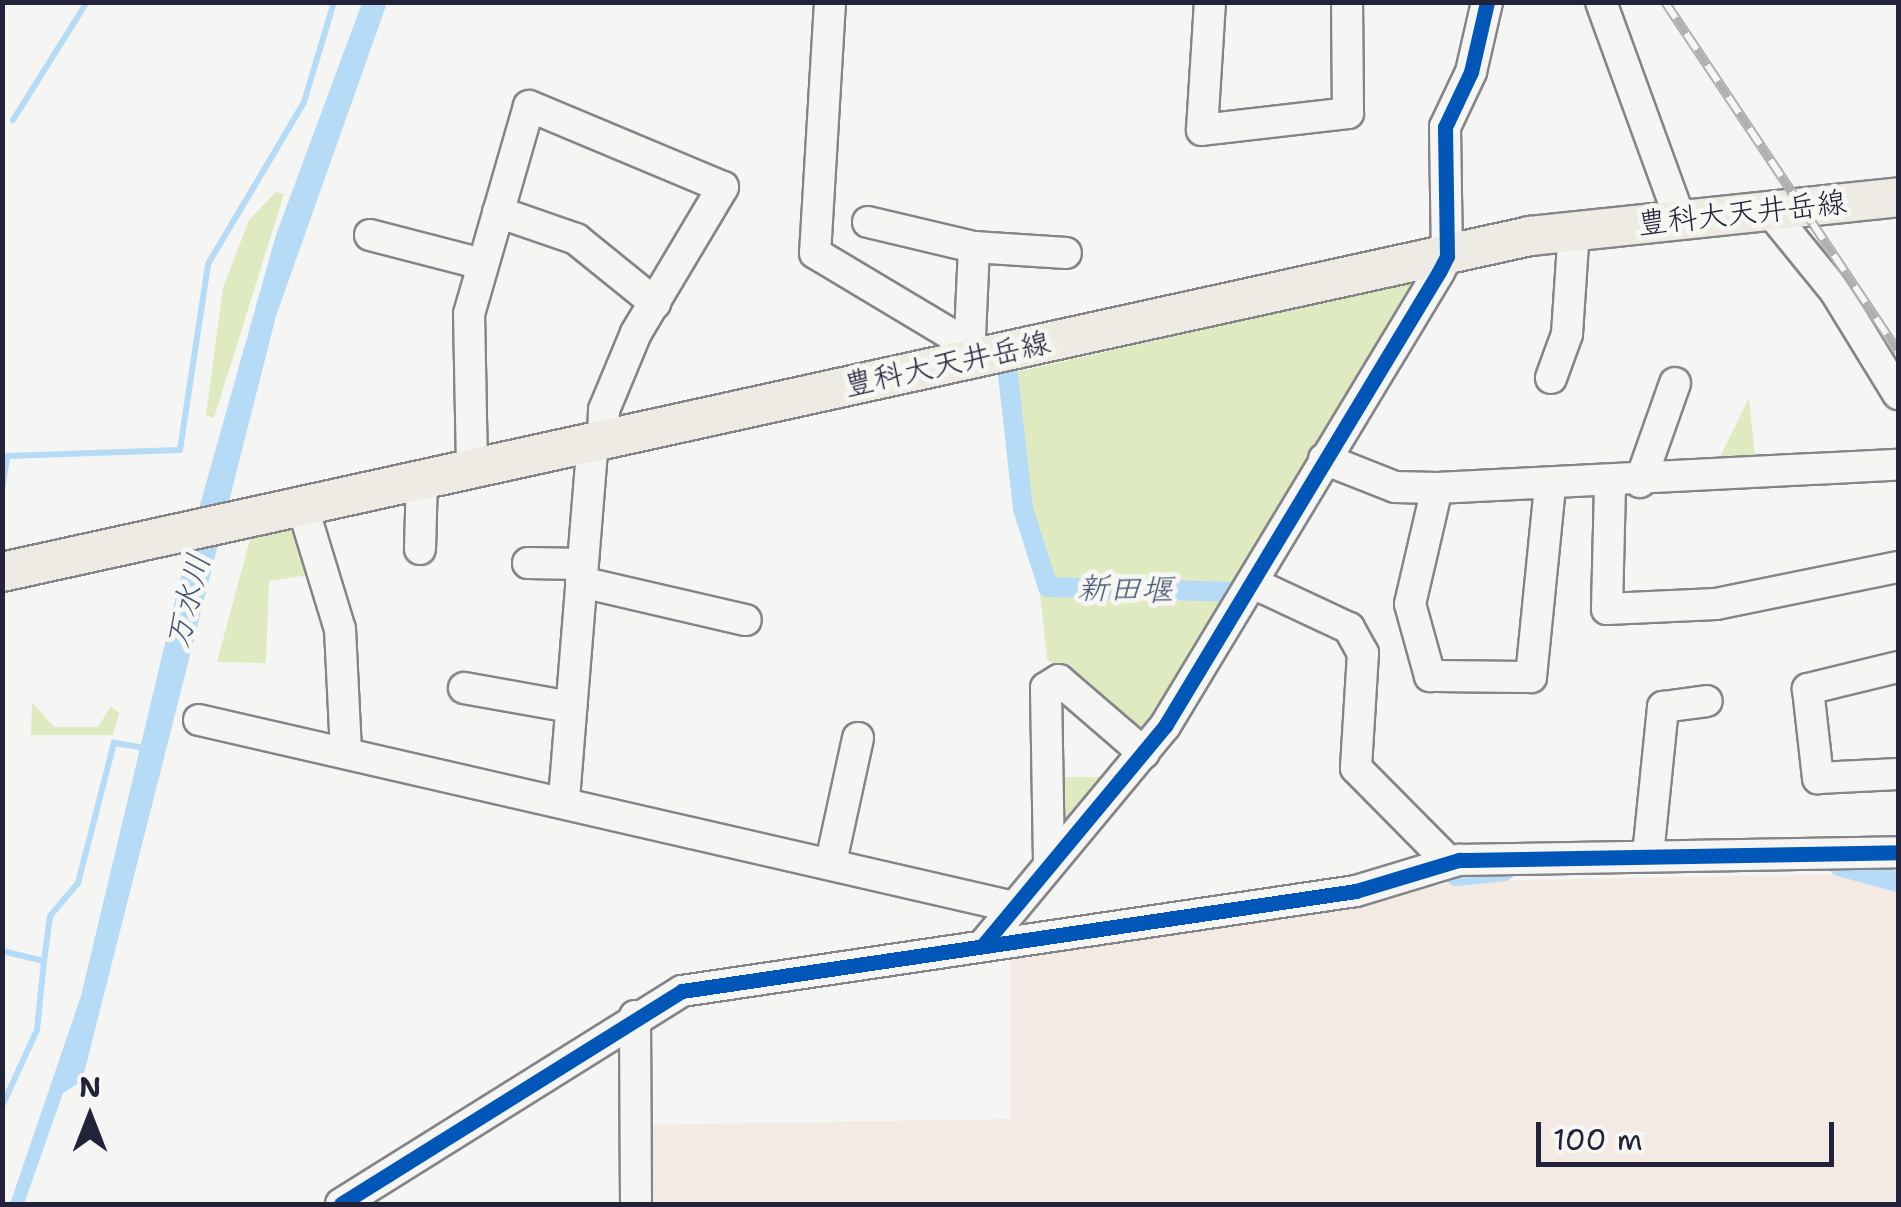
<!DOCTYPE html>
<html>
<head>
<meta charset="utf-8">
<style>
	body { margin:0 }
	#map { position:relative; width:1901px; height:1207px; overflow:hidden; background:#f5f5f3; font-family:"Shantell Sans","Klee One",sans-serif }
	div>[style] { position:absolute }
	.built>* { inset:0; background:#f2eae3 }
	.green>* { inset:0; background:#dfeac0 }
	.water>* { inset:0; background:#b5dbf6 }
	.stream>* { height:6px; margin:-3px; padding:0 3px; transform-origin:3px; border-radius:3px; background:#b5dbf6 }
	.canal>* { height:20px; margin:-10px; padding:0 10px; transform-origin:10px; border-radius:10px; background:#b5dbf6 }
	.roads { filter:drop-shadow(2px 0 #858589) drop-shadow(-2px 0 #858589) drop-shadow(0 2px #858589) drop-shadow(0 -2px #858589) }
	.minor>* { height:30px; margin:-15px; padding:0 15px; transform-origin:15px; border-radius:15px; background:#f5f5f3 }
	.major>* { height:38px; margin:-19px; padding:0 19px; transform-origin:19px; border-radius:19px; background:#eeebe4 }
	.rail>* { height:10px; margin-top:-5px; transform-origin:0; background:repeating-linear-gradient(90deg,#f6f6f2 0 19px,#b0b0b2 0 38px); box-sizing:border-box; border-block:2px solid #b0b0b2 }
	.cycleway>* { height:15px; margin:-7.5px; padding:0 7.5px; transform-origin:7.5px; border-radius:7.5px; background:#0057b8 }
	span { translate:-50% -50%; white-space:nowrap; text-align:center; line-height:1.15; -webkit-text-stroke:10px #f6f6f2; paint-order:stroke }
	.street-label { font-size:30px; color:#22223b }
	.water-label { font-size:32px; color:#465674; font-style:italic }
	.frame { position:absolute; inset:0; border:5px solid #22223b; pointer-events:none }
	.north { position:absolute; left:40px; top:1067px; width:100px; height:100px; -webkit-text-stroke:8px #f6f6f2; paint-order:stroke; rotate:0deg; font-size:28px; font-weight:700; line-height:40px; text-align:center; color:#22223b }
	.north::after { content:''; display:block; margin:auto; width:35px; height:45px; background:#22223b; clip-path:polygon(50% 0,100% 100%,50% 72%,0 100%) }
	.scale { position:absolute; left:1536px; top:1122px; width:298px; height:45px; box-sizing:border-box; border:5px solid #22223b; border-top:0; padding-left:12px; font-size:30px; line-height:35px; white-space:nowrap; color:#22223b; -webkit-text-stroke:8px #f6f6f2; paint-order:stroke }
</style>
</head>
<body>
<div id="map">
	<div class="built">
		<i style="clip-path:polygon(1856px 874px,1898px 890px,1898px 1204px,647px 1204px,646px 1125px,1011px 1119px,1010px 955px,1466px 881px)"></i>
	</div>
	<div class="green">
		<i style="clip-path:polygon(276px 192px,284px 194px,214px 418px,206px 415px,223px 288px,249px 220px)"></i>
		<i style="clip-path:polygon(1431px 278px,1146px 742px,1047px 659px,1017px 372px)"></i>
		<i style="clip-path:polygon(1749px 398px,1756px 467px,1714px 469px)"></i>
		<i style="clip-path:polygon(299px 528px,309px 575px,269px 581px,266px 663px,217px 662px,250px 539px)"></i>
		<i style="clip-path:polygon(32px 702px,54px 727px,98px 727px,111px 706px,119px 713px,113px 735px,31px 735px)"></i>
		<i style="clip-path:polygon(1056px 777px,1107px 777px,1064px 828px)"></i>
	</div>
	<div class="water">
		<i style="clip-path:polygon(362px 3px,387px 3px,276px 316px,82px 1081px,63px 1093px,24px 1204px,10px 1204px,81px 996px,187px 551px,276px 235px)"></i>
	</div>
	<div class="stream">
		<i style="left:13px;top:120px;width:139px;rotate:-57.9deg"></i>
		<i style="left:2px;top:489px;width:33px;rotate:-81deg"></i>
		<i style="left:7px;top:456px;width:173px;rotate:-2deg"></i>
		<i style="left:180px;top:450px;width:188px;rotate:-81.4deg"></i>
		<i style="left:208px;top:264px;width:188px;rotate:-59.3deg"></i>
		<i style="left:304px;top:102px;width:104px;rotate:-73.3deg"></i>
		<i style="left:2px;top:951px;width:43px;rotate:13.4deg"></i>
		<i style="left:44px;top:961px;width:69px;rotate:95.8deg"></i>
		<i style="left:37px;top:1030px;width:84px;rotate:114.7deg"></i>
		<i style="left:44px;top:961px;width:45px;rotate:-82.4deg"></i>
		<i style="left:50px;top:916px;width:43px;rotate:-49.7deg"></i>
		<i style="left:78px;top:883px;width:145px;rotate:-75.6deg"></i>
		<i style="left:114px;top:743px;width:30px;rotate:9deg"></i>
	</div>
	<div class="canal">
		<i style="left:1008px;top:375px;width:135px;rotate:83.6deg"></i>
		<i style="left:1023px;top:509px;width:82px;rotate:72.2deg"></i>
		<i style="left:1048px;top:587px;width:192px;rotate:1.5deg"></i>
		<i style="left:1839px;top:866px;width:61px;rotate:15.2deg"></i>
		<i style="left:1456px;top:876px;width:49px;rotate:-5.8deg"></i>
	</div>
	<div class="roads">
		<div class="minor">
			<i style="left:830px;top:2px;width:251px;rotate:93.4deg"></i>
			<i style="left:815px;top:253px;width:177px;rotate:30.9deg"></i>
			<i style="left:1210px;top:2px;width:128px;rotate:93.6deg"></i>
			<i style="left:1202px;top:130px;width:147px;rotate:-6.6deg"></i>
			<i style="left:1348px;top:113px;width:111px;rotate:-90.5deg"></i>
			<i style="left:1601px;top:2px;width:231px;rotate:70deg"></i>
			<i style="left:1769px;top:210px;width:104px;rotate:50.8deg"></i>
			<i style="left:1835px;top:291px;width:121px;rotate:58.5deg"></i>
			<i style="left:498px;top:212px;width:83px;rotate:19.1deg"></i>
			<i style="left:576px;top:239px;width:102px;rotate:39deg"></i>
			<i style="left:868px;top:222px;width:109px;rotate:13.3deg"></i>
			<i style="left:974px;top:247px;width:92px;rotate:3.7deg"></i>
			<i style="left:370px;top:235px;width:116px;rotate:14.5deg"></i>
			<i style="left:969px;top:358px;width:111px;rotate:-87.4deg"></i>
			<i style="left:1551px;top:378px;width:47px;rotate:-70deg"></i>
			<i style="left:1567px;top:334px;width:105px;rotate:-86.2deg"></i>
			<i style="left:1324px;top:459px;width:76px;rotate:21.5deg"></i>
			<i style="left:1395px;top:487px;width:42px;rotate:1.4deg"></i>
			<i style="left:1437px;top:488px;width:462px;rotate:-2.9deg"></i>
			<i style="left:472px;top:468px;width:154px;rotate:-91.1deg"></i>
			<i style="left:469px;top:314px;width:216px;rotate:-73.9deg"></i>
			<i style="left:529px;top:106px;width:210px;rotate:22.7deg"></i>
			<i style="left:723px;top:187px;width:170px;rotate:120.8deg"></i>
			<i style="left:636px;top:333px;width:83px;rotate:112.6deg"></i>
			<i style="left:604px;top:410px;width:29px;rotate:92deg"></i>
			<i style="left:1640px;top:482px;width:105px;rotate:-70.5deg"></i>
			<i style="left:1610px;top:486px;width:123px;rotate:91.4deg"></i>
			<i style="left:1607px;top:609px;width:109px;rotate:-2.6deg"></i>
			<i style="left:1716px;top:604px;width:186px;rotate:-11.5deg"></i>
			<i style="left:1437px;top:488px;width:119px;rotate:103.1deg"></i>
			<i style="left:1410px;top:604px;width:75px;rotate:74.5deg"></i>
			<i style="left:1430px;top:676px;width:101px;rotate:0.6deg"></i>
			<i style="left:1531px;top:677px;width:192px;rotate:-84.3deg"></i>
			<i style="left:302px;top:505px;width:130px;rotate:73deg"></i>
			<i style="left:340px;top:629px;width:122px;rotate:87.2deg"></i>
			<i style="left:420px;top:549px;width:70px;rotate:-88.4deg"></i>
			<i style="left:528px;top:563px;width:54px;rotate:1.1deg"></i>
			<i style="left:581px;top:582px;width:169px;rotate:13deg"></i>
			<i style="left:1257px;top:585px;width:102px;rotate:25.1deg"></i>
			<i style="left:1349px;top:628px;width:29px;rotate:61deg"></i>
			<i style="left:1363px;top:653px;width:115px;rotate:93.5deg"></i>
			<i style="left:1356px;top:768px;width:131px;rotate:45.3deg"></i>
			<i style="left:1898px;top:667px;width:93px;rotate:166.3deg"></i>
			<i style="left:1808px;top:689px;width:90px;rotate:83.6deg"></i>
			<i style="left:1818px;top:778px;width:80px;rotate:-2.9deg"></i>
			<i style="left:464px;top:688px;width:109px;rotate:10.1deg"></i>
			<i style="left:199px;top:720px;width:832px;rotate:12.92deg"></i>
			<i style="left:564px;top:799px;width:359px;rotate:-85.4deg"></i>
			<i style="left:1648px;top:855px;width:149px;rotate:-84.2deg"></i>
			<i style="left:1663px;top:707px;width:44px;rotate:-7.8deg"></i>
			<i style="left:1049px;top:861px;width:173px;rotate:-91deg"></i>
			<i style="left:1046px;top:688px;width:15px;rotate:-32deg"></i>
			<i style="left:1059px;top:680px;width:112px;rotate:40.7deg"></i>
			<i style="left:831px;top:862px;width:127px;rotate:-77.7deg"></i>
			<i style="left:984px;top:944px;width:283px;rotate:-50.3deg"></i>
			<i style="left:1165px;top:726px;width:530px;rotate:-58.89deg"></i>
			<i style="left:1439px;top:272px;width:18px;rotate:-63deg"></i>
			<i style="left:1447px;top:256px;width:129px;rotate:-90.9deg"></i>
			<i style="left:1445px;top:127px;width:61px;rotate:-64.7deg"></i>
			<i style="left:1471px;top:72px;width:72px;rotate:-77.1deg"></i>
			<i style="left:635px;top:1016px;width:188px;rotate:89.7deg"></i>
			<i style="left:341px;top:1204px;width:402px;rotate:-32deg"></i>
			<i style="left:682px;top:991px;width:681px;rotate:-8.44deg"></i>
			<i style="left:1356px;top:891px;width:108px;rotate:-16.8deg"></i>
			<i style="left:1459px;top:860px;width:439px;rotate:-1deg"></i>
		</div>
		<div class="major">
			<i style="left:2px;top:572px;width:1565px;rotate:-12.4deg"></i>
			<i style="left:1530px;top:236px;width:370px;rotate:-6deg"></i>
		</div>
	</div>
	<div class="rail">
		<i style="left:1665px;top:2px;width:420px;rotate:56.3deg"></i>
	</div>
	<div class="cycleway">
		<i style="left:984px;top:944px;width:283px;rotate:-50.3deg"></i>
		<i style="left:1165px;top:726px;width:530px;rotate:-58.89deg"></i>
		<i style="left:1439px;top:272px;width:18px;rotate:-63deg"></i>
		<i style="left:1447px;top:256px;width:129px;rotate:-90.9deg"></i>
		<i style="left:1445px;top:127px;width:61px;rotate:-64.7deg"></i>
		<i style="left:1471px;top:72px;width:72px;rotate:-77.1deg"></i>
		<i style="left:341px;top:1204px;width:402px;rotate:-32deg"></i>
		<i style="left:682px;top:991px;width:681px;rotate:-8.44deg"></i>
		<i style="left:1356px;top:891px;width:108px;rotate:-16.8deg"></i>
		<i style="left:1459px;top:860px;width:439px;rotate:-1deg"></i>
	</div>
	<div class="street-label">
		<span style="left:1742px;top:213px;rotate:-6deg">豊科大天井岳線</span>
		<span style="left:947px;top:364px;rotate:-12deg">豊科大天井岳線</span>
	</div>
	<div class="water-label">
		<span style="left:1125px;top:589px;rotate:1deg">新田堰</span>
		<span style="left:188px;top:601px;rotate:-76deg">万水川</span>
	</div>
	<div class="frame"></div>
	<div class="north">N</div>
	<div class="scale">100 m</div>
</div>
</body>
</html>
